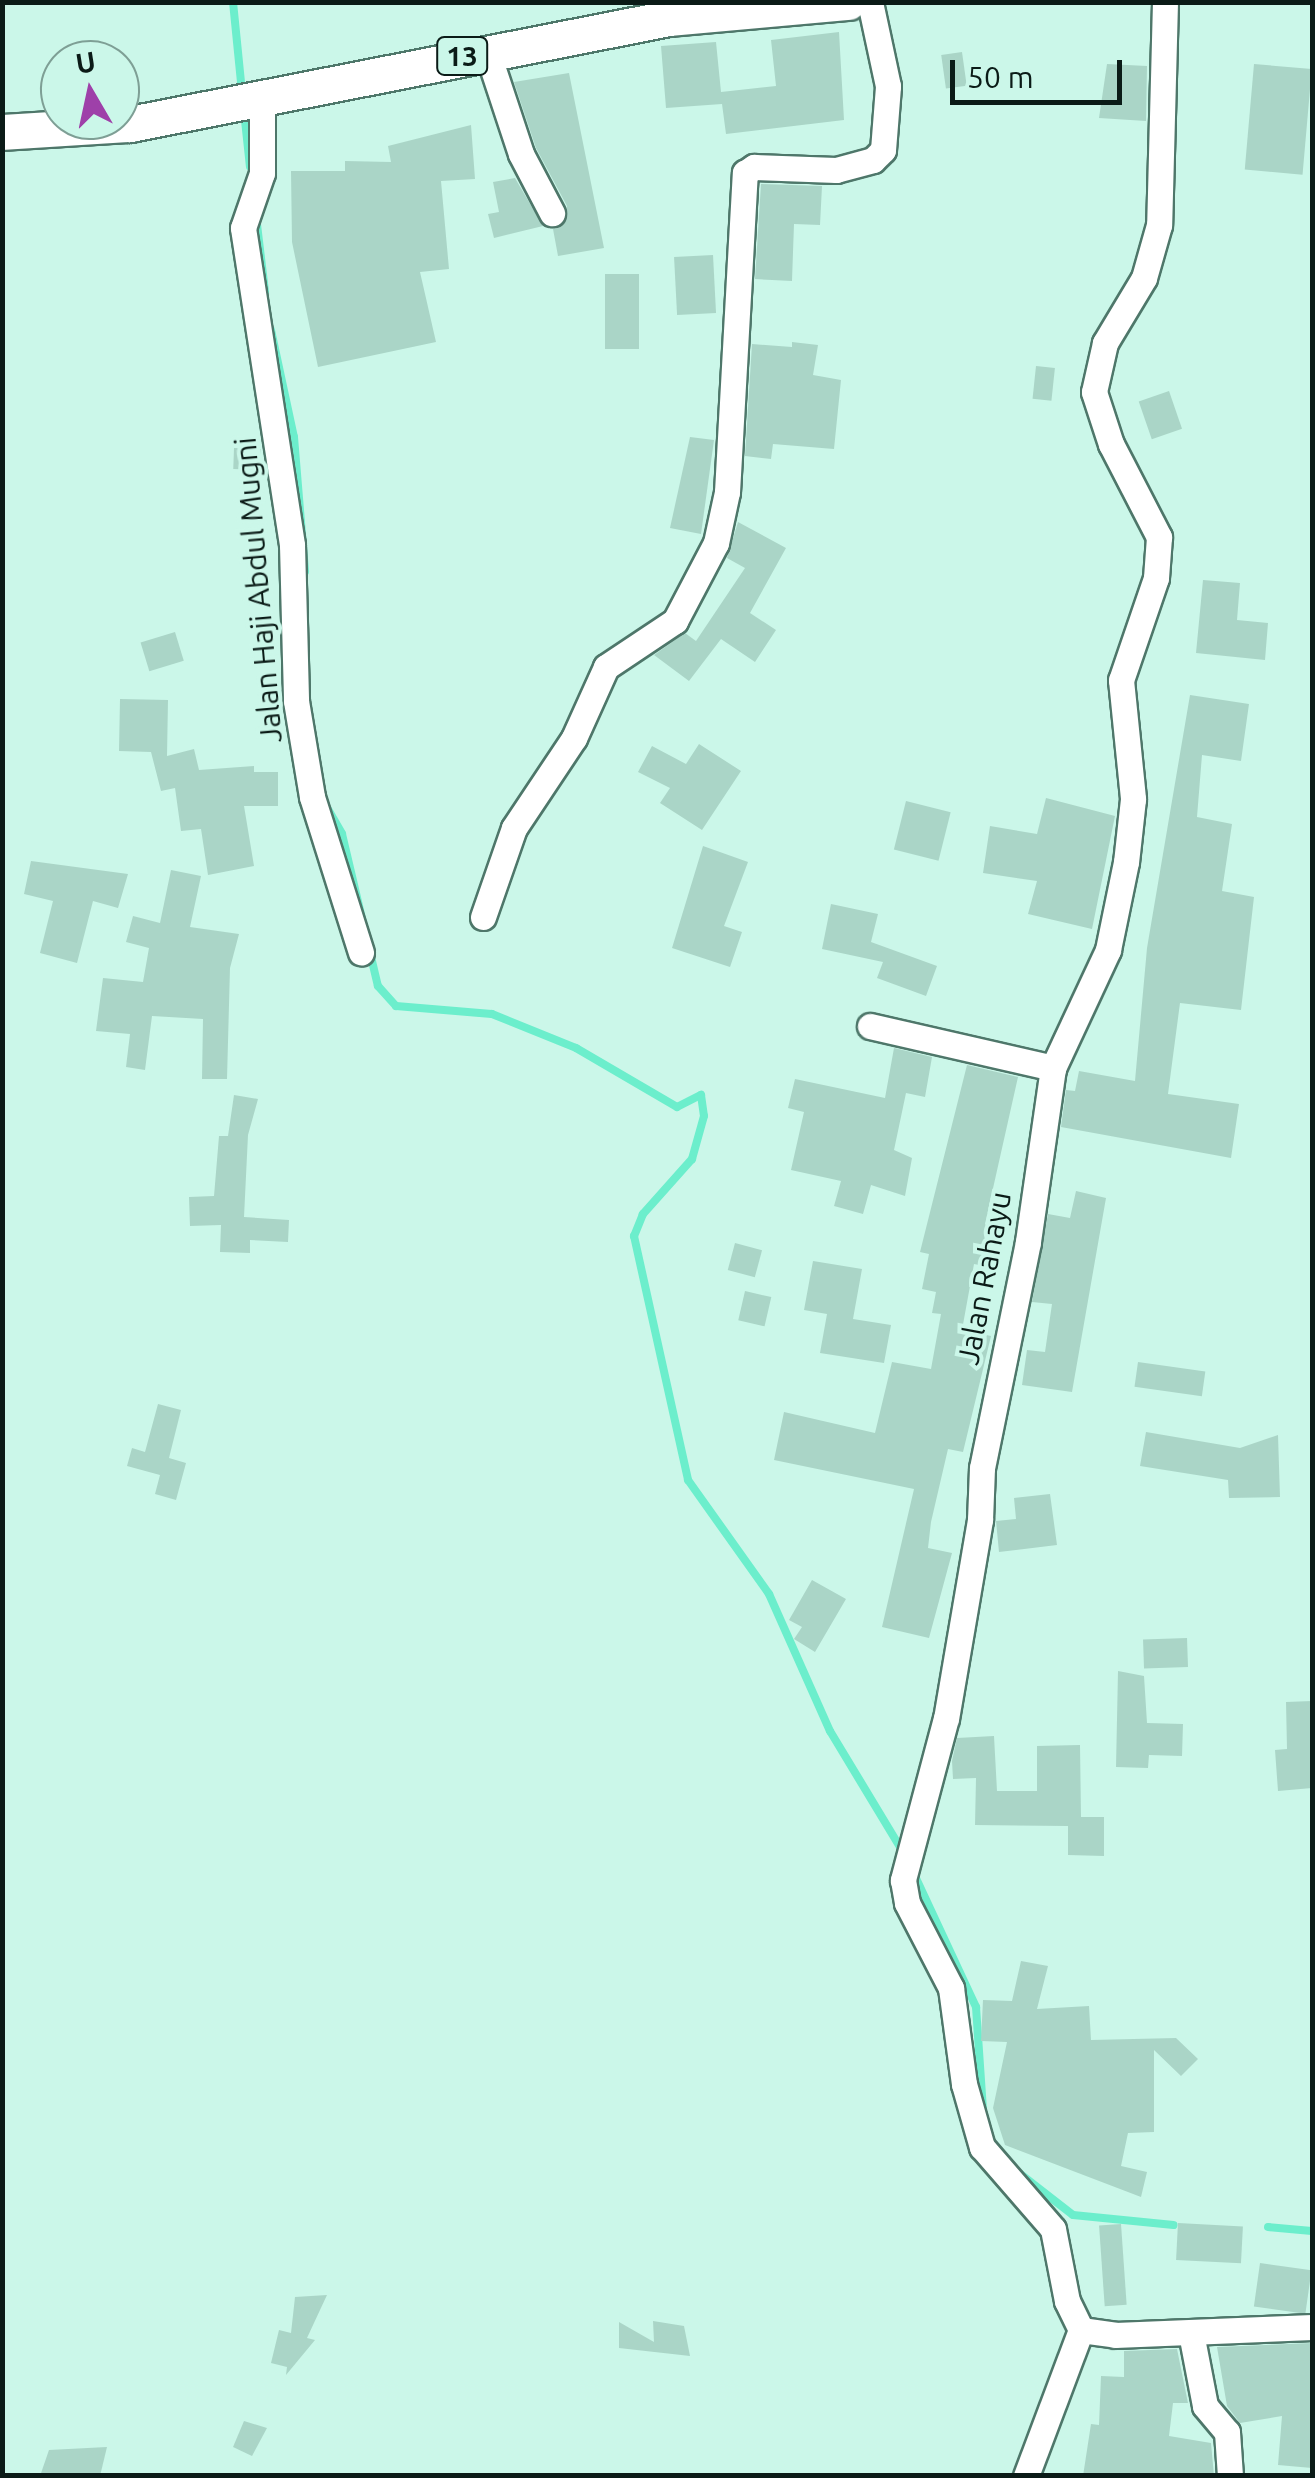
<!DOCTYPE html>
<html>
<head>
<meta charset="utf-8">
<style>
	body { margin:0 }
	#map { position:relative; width:1315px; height:2478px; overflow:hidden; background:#cbf7e9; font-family:Ubuntu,sans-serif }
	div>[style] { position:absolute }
	.stream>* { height:8px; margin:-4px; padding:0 4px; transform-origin:4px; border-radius:4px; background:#6ceecc }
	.building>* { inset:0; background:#aad5c7; transform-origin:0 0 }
	.roads { filter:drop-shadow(2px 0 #4e776a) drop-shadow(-2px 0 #4e776a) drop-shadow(0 2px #4e776a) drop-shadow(0 -2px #4e776a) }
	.minor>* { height:25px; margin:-12.5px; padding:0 12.5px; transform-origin:12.5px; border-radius:12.5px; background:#fff }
	.highway>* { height:35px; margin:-17.5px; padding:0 17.5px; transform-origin:17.5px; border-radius:17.5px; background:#fff }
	span { translate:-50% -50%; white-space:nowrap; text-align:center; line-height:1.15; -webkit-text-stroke:8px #cbf7e9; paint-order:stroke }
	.shield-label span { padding:2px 8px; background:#cbf7e9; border:2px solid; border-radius:8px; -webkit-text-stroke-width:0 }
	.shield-label { font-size:28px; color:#0b1b17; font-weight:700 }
	.street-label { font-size:30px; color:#0b1b17 }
	.frame { position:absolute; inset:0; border:5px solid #0b1b17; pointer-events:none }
	.north { position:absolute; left:40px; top:40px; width:100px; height:100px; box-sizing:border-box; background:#cbf7e9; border:2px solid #7e9f95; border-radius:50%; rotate:351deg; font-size:28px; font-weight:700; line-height:40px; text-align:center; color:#0b1b17 }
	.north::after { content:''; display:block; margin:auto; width:35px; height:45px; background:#9e40a9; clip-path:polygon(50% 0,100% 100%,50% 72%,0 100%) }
	.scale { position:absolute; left:950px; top:60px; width:172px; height:45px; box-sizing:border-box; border:5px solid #0b1b17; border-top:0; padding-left:12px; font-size:30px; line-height:35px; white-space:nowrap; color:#0b1b17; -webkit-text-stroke:8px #cbf7e9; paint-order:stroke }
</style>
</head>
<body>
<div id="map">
	<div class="stream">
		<i style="left:233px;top:2px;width:90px;rotate:84.3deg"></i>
		<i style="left:244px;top:111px;width:56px;rotate:83.9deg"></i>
		<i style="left:256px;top:216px;width:76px;rotate:83.2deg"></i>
		<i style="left:271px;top:330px;width:109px;rotate:77.9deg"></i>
		<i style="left:294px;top:437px;width:135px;rotate:85.3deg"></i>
		<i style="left:325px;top:804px;width:34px;rotate:60deg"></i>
		<i style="left:342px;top:834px;width:156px;rotate:76.7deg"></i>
		<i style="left:378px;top:986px;width:27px;rotate:48deg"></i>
		<i style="left:396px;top:1006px;width:96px;rotate:4.8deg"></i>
		<i style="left:492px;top:1014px;width:91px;rotate:22deg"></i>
		<i style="left:576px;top:1048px;width:117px;rotate:30.3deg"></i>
		<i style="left:677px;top:1107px;width:27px;rotate:-27deg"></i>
		<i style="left:701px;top:1095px;width:21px;rotate:82deg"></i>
		<i style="left:704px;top:1116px;width:45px;rotate:105.6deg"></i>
		<i style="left:692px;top:1159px;width:74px;rotate:131.7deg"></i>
		<i style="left:643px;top:1214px;width:24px;rotate:112deg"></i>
		<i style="left:634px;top:1236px;width:250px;rotate:77.5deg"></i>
		<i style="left:688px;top:1480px;width:140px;rotate:54.6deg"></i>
		<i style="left:769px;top:1594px;width:150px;rotate:66deg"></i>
		<i style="left:830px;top:1731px;width:141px;rotate:58.9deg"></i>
		<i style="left:914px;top:1874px;width:147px;rotate:65deg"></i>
		<i style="left:976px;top:2007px;width:104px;rotate:86.1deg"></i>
		<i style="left:1019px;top:2173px;width:68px;rotate:37.9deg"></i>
		<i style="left:1073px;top:2215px;width:101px;rotate:5.7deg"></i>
		<i style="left:1268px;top:2227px;width:44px;rotate:5.2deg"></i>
	</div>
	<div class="building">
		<i style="clip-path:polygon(839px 32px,844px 120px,726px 134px,722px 104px,666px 108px,661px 46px,716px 42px,721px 92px,776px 86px,771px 40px)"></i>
		<i style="left:962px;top:52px;width:34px;height:21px;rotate:82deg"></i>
		<i style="clip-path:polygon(1107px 64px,1147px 66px,1146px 121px,1099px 118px)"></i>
		<i style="left:1254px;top:64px;width:58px;height:106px;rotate:5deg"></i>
		<i style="clip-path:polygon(569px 73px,604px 248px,558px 256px,553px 229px,566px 221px,567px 206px,536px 148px,514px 82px)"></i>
		<i style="clip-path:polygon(471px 125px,475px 179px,441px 181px,449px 269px,420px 272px,436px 342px,318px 367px,292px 242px,291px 171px,345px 171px,345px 161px,391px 162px,388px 146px)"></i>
		<i style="clip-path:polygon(515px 178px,543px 226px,494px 238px,488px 214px,499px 212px,493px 182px)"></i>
		<i style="clip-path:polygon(761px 184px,822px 186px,820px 225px,794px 224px,792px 281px,755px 279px)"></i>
		<i style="left:713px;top:255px;width:58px;height:39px;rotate:87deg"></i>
		<i style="left:605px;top:274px;width:34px;height:75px"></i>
		<i style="clip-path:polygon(792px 342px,818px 345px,813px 375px,841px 380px,834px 449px,773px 444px,771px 459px,745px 456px,752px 344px,792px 347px)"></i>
		<i style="left:1036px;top:366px;width:19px;height:33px;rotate:6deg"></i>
		<i style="left:1169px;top:391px;width:40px;height:32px;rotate:71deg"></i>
		<i style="clip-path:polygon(690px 437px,714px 440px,701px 534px,670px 528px)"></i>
		<i style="left:234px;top:448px;width:27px;height:21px;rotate:2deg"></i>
		<i style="clip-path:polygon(738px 522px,786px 548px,750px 613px,776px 630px,755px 662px,721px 639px,689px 681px,654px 655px,685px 633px,696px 641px,745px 568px,727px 558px)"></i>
		<i style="clip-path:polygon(1203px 580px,1240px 583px,1237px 620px,1268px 623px,1265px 660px,1196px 653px)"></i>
		<i style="left:175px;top:632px;width:30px;height:36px;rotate:73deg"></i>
		<i style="clip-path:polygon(1190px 695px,1249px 704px,1241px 761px,1202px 755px,1197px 817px,1232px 824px,1222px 891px,1254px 897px,1241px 1010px,1180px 1003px,1168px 1094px,1239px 1104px,1231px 1158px,1061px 1127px,1066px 1090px,1075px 1091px,1079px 1071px,1135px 1081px,1147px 948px)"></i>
		<i style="clip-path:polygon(120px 699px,168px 700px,167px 756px,194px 749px,199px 770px,254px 766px,254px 772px,278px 772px,278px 806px,244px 806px,254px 866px,208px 875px,201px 829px,181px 831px,175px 788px,161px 791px,151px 752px,119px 751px)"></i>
		<i style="clip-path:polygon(699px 744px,741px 771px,702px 830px,660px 803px,670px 788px,638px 772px,652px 746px,686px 764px)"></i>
		<i style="clip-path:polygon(1046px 798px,1115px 816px,1092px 929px,1028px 914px,1037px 881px,983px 873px,990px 826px,1037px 834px)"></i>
		<i style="left:906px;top:801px;width:46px;height:50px;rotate:14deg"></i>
		<i style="clip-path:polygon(703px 846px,748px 862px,724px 926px,742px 932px,730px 967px,672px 948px)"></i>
		<i style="clip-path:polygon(31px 861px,128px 874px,118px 908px,93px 901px,77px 963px,40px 953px,53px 901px,24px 894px)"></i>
		<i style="clip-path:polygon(171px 870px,201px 876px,190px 927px,239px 934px,230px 968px,227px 1079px,202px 1079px,203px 1019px,152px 1016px,145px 1070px,126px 1067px,130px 1034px,96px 1031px,103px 978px,143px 982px,149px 948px,126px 942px,133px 916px,160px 923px)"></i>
		<i style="clip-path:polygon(831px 904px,878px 914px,871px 942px,937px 966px,926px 996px,877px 978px,883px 962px,822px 949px)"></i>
		<i style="clip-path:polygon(894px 1048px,932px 1057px,925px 1097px,906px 1093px,894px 1150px,912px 1158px,905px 1196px,871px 1185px,863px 1214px,834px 1206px,841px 1181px,791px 1170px,804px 1112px,788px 1108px,795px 1079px,885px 1098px)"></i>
		<i style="clip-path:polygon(967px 1065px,1018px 1077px,985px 1224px,999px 1227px,990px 1267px,974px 1264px,962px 1330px,991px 1336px,963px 1452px,948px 1449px,931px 1522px,928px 1548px,952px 1553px,929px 1638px,882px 1627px,914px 1489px,774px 1460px,784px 1412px,875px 1433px,892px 1362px,931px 1369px,941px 1314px,932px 1313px,936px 1292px,922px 1289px,929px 1254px,920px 1252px)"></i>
		<i style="clip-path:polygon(234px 1095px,258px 1099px,248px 1135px,244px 1217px,289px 1220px,288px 1242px,250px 1240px,250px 1253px,220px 1252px,221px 1225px,190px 1226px,189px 1197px,214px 1196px,219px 1136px,228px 1136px)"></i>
		<i style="clip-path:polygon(1076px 1191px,1106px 1198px,1072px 1392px,1022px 1385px,1027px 1350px,1045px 1352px,1052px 1304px,1032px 1302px,1048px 1214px,1070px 1218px)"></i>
		<i style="left:735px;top:1243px;width:28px;height:28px;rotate:15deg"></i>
		<i style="clip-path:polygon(813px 1261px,862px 1269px,853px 1319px,891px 1325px,884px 1363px,820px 1353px,827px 1314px,804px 1310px)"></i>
		<i style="left:745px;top:1291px;width:27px;height:30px;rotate:13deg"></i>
		<i style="left:1138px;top:1362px;width:68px;height:25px;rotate:8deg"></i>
		<i style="clip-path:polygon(158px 1404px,181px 1410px,169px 1458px,186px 1463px,176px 1500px,155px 1494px,160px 1475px,127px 1466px,132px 1448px,145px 1452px)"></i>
		<i style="clip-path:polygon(1146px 1432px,1240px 1448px,1278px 1435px,1280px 1497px,1229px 1498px,1228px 1480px,1140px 1466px)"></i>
		<i style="clip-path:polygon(1050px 1494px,1057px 1545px,999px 1552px,996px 1521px,1016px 1519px,1014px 1498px)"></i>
		<i style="clip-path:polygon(812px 1580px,846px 1599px,815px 1652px,794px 1639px,802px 1627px,789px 1620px)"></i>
		<i style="left:1187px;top:1638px;width:29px;height:44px;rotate:88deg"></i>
		<i style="clip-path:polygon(1118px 1671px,1144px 1676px,1147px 1723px,1183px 1724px,1182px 1756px,1149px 1755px,1148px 1768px,1116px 1767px)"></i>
		<i style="clip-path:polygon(1312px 1701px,1312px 1788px,1278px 1791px,1275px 1750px,1287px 1749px,1286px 1702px)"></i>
		<i style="clip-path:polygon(994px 1736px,997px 1791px,1037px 1791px,1037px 1746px,1080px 1745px,1081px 1817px,1104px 1817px,1104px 1856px,1068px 1855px,1068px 1826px,975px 1825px,976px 1778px,953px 1779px,952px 1761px,957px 1738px)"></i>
		<i style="clip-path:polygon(1021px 1961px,1048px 1966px,1037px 2009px,1089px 2006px,1091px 2040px,1176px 2038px,1198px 2059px,1181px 2076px,1154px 2050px,1154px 2132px,1128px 2133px,1121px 2166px,1147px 2172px,1141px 2197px,1005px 2145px,993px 2108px,1007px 2042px,981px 2041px,983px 2000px,1012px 2001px)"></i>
		<i style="left:1178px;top:2223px;width:65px;height:37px;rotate:3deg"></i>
		<i style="left:1121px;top:2224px;width:81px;height:22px;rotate:86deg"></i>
		<i style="left:1260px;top:2263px;width:52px;height:44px;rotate:8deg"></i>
		<i style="clip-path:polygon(327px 2295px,307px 2338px,315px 2340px,286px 2375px,287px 2367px,271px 2363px,279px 2330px,291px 2333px,295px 2297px)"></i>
		<i style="clip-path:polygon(653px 2321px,684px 2326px,690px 2356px,619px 2348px,619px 2322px,654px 2342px)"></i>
		<i style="clip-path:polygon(1312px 2343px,1312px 2468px,1278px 2465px,1282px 2416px,1240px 2423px,1227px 2406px,1217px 2347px)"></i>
		<i style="clip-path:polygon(1177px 2349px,1188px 2403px,1173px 2403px,1169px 2436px,1211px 2443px,1214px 2476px,1083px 2476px,1091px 2424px,1099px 2425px,1101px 2376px,1124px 2377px,1124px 2351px)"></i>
		<i style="clip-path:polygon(244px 2421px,267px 2428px,252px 2456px,233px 2447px)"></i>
		<i style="clip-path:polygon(107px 2447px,100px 2476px,40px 2476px,49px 2450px)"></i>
	</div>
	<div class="roads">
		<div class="minor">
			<i style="left:1165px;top:2px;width:223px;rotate:91.5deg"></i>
			<i style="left:1159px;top:225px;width:55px;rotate:105.8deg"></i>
			<i style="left:1144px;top:278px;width:76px;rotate:121deg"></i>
			<i style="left:1105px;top:343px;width:50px;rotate:102.7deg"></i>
			<i style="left:1094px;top:392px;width:55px;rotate:71.9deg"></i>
			<i style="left:1111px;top:444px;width:105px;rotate:62.7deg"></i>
			<i style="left:1159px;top:537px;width:41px;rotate:94.2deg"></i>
			<i style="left:1156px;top:578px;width:108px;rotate:108.9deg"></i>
			<i style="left:1121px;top:680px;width:120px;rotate:84.2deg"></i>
			<i style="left:1133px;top:799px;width:63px;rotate:96.3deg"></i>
			<i style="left:1126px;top:862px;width:90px;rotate:101.6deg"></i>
			<i style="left:1108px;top:950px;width:130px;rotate:115deg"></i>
			<i style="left:1053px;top:1068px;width:176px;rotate:98.2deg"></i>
			<i style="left:1028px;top:1242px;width:231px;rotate:101.5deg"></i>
			<i style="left:982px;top:1468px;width:52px;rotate:92.2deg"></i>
			<i style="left:980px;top:1520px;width:201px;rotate:99.7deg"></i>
			<i style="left:946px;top:1718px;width:168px;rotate:104.9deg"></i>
			<i style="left:903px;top:1880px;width:23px;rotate:80deg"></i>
			<i style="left:907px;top:1903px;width:96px;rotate:62.6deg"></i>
			<i style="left:951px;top:1988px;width:97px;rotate:82.3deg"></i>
			<i style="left:964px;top:2084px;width:66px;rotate:74.1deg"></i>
			<i style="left:982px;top:2147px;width:108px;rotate:49.1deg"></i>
			<i style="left:1053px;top:2229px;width:73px;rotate:79deg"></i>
			<i style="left:1067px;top:2301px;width:32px;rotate:64deg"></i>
			<i style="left:1081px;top:2330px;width:34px;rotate:8deg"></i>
			<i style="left:1115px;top:2335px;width:197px;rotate:-2.3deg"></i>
			<i style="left:487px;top:51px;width:108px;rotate:71.7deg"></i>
			<i style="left:521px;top:154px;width:67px;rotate:62.3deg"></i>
			<i style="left:262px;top:100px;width:73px;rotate:90deg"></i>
			<i style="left:262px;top:173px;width:58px;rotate:109.1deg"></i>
			<i style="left:243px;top:228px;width:321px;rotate:81.2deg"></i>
			<i style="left:292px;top:545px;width:156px;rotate:88.5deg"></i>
			<i style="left:296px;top:701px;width:97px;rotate:80.5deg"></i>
			<i style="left:312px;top:797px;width:163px;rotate:72.5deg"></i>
			<i style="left:483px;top:917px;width:94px;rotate:-70.8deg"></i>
			<i style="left:514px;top:828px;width:108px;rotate:-56.3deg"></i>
			<i style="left:574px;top:738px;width:78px;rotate:-65.7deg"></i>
			<i style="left:606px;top:667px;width:83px;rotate:-33.7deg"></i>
			<i style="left:675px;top:621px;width:88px;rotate:-62.3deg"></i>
			<i style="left:716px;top:543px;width:52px;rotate:-77.8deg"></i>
			<i style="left:727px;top:492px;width:320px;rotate:-86.8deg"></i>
			<i style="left:745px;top:173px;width:11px;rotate:-34deg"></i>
			<i style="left:754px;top:167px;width:82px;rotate:2.1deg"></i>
			<i style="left:836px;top:170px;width:38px;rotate:-15deg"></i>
			<i style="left:873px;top:160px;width:14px;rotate:-45deg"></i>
			<i style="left:883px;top:150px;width:64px;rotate:-85.5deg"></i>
			<i style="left:888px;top:86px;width:86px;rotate:-102.1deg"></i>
			<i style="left:870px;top:1026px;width:188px;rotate:12.9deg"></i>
			<i style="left:1191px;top:2333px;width:74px;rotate:79.1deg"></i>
			<i style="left:1205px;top:2406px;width:34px;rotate:50deg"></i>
			<i style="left:1227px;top:2432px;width:44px;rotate:86.1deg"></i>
			<i style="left:1026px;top:2476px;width:156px;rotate:-69.4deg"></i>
		</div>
		<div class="highway">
			<i style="left:2px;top:132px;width:128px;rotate:-3.6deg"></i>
			<i style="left:130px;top:124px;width:549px;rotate:-11.13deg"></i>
			<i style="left:669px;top:18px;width:180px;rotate:-5.1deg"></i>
		</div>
	</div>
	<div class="shield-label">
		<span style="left:462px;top:56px">13</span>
	</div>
	<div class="street-label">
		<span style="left:258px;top:590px;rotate:-95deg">Jalan Haji Abdul Mugni</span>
		<span style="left:984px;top:1278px;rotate:-79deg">Jalan Rahayu</span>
	</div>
	<div class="frame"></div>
	<div class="north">U</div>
	<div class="scale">50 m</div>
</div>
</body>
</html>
